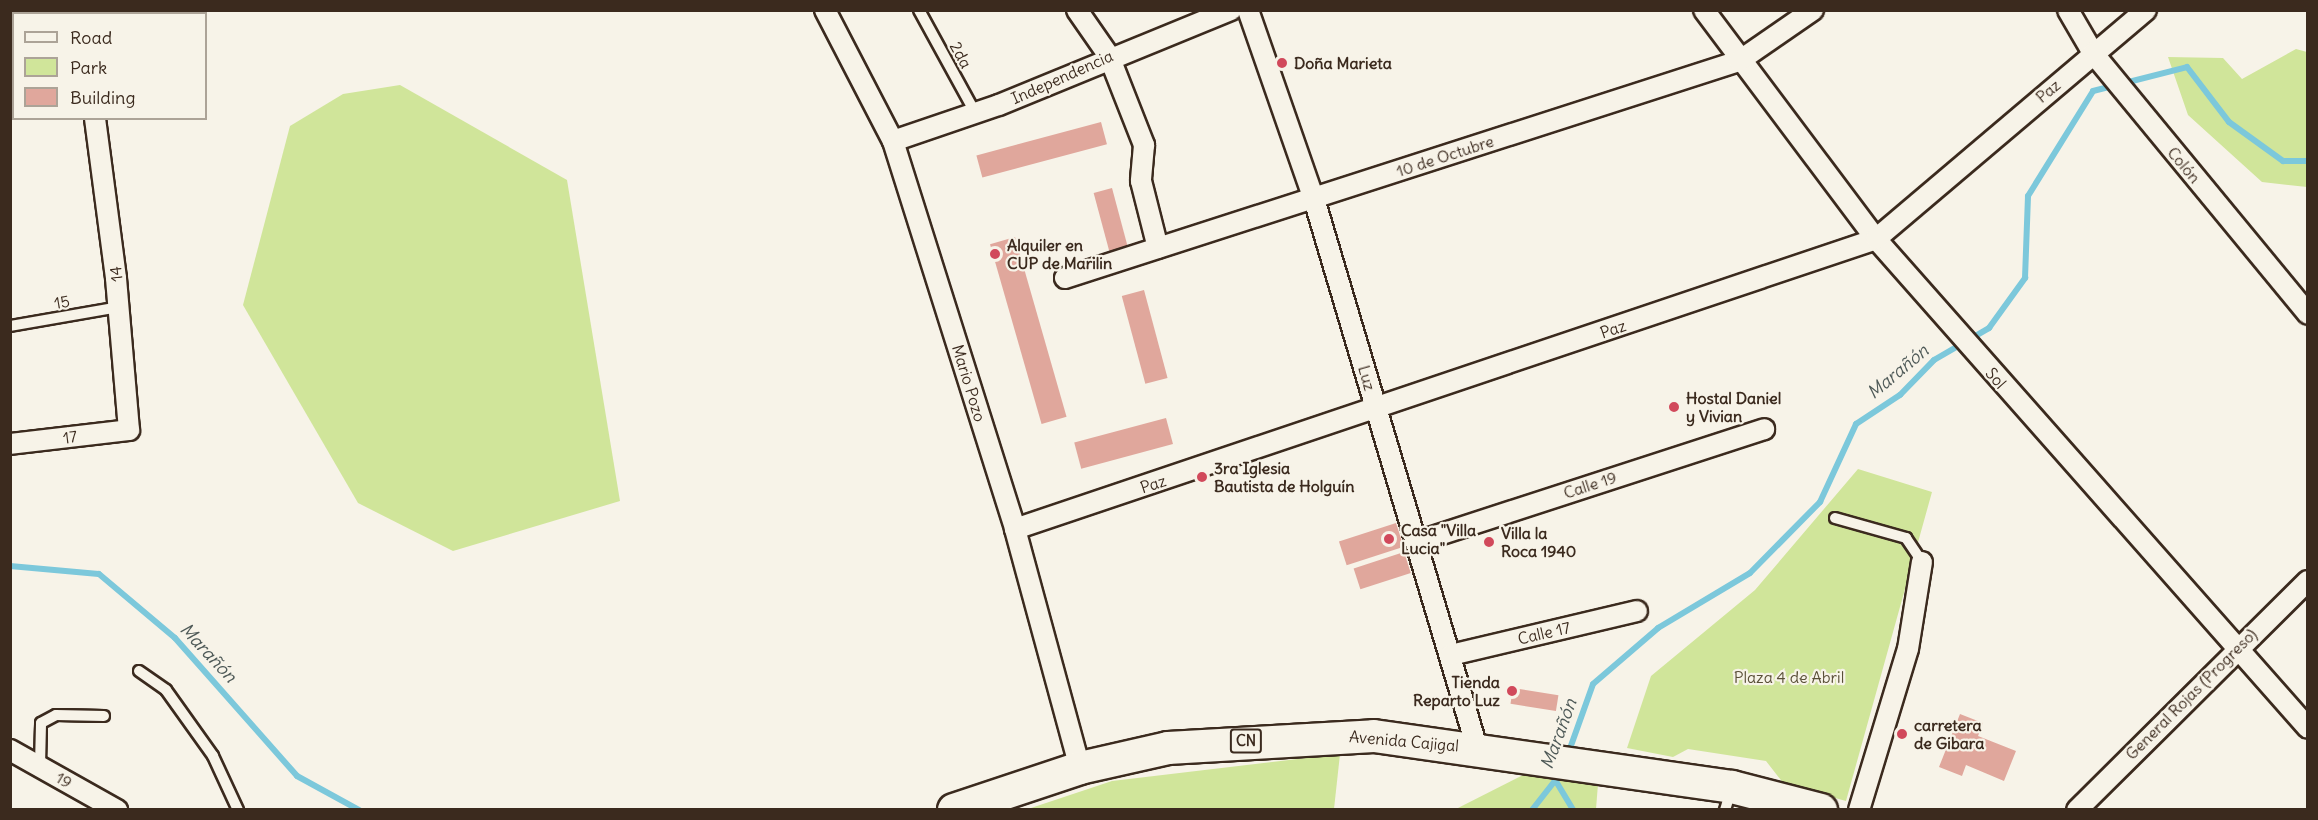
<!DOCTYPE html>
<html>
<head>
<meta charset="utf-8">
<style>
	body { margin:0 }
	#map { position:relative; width:2318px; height:820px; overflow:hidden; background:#f7f3e8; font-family:Delius,sans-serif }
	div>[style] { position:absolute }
	.green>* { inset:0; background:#d0e59a }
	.stream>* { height:6px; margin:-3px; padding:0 3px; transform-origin:3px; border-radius:3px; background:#7cc8db }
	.building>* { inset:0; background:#e0a79c; transform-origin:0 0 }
	.roads { filter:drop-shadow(2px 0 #3b2a1e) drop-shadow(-2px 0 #3b2a1e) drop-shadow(0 2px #3b2a1e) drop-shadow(0 -2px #3b2a1e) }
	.service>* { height:10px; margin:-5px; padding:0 5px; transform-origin:5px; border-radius:5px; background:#f7f3e8 }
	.minor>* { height:20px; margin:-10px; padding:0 10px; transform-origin:10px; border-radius:10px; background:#f7f3e8 }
	.primary>* { height:32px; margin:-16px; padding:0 16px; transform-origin:16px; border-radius:16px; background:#f7f3e8 }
	.dots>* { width:16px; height:16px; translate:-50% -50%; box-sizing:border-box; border:3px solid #f7f3e8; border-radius:50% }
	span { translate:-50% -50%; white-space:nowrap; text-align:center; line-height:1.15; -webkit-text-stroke:4.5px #f7f3e8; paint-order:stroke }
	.shield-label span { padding:2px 4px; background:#f7f3e8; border:2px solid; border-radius:4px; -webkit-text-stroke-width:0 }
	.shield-label { font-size:15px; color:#3b2a1e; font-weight:700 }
	.street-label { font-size:16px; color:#3b2a1e }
	.poi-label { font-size:16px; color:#3b2a1e; font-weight:700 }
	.left { translate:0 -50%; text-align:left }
	.right { translate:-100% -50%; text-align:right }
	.park-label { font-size:16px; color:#594f37 }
	.water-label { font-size:18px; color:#4e5957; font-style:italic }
	.frame { position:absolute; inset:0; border:12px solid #3b2a1e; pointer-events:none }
	.legend { position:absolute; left:12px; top:12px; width:195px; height:108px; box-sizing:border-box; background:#f7f3e8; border:2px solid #aca397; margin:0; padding:8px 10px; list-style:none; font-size:18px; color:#3b2a1e }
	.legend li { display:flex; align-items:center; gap:12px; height:30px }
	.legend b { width:30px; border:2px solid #aca397 }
</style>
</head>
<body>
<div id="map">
	<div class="green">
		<i style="clip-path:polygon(2296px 49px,2307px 52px,2307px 187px,2262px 182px,2188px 115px,2168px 57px,2223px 58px,2242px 79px)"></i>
		<i style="clip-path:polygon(400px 85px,567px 180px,620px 501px,453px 551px,358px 503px,243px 305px,290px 126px,343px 94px)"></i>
		<i style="clip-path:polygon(1858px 469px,1932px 492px,1846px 801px,1784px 784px,1766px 761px,1688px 749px,1673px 757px,1627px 748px,1651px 676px,1755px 590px)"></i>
		<i style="clip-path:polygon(1340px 754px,1334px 809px,1025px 810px,1112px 781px)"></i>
		<i style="clip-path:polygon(1529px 772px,1598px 784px,1596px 809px,1454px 810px)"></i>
	</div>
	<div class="stream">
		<i style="left:10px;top:566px;width:89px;rotate:5.1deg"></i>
		<i style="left:99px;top:574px;width:99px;rotate:40.1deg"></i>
		<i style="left:175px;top:638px;width:184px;rotate:48.5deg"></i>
		<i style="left:297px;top:776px;width:71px;rotate:28.7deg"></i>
		<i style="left:1568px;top:754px;width:74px;rotate:-70.3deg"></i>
		<i style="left:1593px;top:684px;width:86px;rotate:-40.7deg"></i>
		<i style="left:1658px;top:628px;width:107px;rotate:-30.9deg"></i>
		<i style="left:1750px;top:573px;width:100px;rotate:-45.4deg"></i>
		<i style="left:1820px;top:502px;width:86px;rotate:-65.2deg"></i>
		<i style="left:1856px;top:424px;width:53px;rotate:-33.4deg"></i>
		<i style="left:1900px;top:395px;width:49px;rotate:-45.8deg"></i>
		<i style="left:1934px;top:360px;width:64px;rotate:-30.2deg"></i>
		<i style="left:1989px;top:328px;width:62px;rotate:-54.2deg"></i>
		<i style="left:2025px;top:278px;width:82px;rotate:-87.9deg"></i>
		<i style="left:2028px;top:196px;width:123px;rotate:-58.2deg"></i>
		<i style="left:2093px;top:91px;width:97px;rotate:-14.3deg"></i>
		<i style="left:2187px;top:67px;width:69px;rotate:52.6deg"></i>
		<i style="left:2229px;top:122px;width:67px;rotate:35.8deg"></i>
		<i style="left:2283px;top:161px;width:25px"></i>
		<i style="left:1557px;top:783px;width:31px;rotate:59deg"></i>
		<i style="left:1532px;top:810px;width:47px;rotate:-51.9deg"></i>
	</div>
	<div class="building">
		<i style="left:1101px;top:122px;width:23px;height:129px;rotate:75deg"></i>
		<i style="left:1112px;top:188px;width:61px;height:19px;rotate:75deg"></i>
		<i style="left:1015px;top:237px;width:187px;height:26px;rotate:74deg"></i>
		<i style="left:1144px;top:290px;width:91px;height:23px;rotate:75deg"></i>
		<i style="left:1166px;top:418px;width:27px;height:95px;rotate:75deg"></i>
		<i style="left:1396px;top:523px;width:25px;height:60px;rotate:72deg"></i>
		<i style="left:1404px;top:552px;width:22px;height:53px;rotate:72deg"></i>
		<i style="left:1513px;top:688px;width:46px;height:16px;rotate:9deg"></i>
		<i style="clip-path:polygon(1960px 714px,1983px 723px,1978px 736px,2016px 751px,2004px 781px,1966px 765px,1962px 776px,1939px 767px)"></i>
	</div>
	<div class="roads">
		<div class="service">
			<i style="left:919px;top:10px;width:119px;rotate:61.3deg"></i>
			<i style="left:10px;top:326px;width:111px;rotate:-9.9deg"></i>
			<i style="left:1835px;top:518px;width:74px;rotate:15.7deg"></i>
			<i style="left:1906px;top:538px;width:29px;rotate:56deg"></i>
			<i style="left:139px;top:671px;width:33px;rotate:35deg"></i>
			<i style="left:166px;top:690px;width:81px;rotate:54.5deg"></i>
			<i style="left:213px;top:756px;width:60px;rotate:65.2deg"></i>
			<i style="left:40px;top:765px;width:42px;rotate:-88.6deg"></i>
			<i style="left:41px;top:723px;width:17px;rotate:-28deg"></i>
			<i style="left:56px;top:715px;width:48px;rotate:1.2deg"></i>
			<i style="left:1725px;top:810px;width:21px;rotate:-73deg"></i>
		</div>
		<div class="minor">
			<i style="left:78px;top:10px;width:4px;rotate:76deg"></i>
			<i style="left:825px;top:10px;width:148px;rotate:62.6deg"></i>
			<i style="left:893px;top:141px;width:407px;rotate:72.5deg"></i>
			<i style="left:1015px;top:529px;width:248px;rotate:74.8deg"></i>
			<i style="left:1077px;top:10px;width:56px;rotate:55.2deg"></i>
			<i style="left:1109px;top:56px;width:96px;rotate:68.5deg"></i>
			<i style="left:1144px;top:145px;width:36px;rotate:95deg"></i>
			<i style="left:1141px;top:181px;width:69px;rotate:75.8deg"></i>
			<i style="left:1248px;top:10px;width:200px;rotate:70.8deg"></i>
			<i style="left:1314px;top:199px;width:573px;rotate:73.46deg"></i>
			<i style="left:1704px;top:10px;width:286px;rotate:53.1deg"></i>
			<i style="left:1876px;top:239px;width:652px;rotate:48.54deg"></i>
			<i style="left:2068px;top:10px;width:50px;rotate:59.8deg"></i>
			<i style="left:2093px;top:53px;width:338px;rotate:50.5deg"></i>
			<i style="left:10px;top:78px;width:4px;rotate:-14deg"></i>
			<i style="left:893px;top:141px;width:112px;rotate:-18.8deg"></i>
			<i style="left:999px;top:105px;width:251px;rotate:-22.3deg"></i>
			<i style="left:1065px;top:278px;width:708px;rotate:-17.85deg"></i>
			<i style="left:1739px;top:61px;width:90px;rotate:-34.6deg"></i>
			<i style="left:10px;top:444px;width:120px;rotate:-6.7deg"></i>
			<i style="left:129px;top:430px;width:153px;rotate:-94.9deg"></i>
			<i style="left:116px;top:278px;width:161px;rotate:-97.5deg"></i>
			<i style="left:1015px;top:529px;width:909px;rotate:-18.61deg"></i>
			<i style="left:1876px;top:239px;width:354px;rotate:-40.3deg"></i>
			<i style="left:1417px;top:542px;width:365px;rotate:-18deg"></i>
			<i style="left:1451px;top:655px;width:191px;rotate:-13.3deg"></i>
			<i style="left:10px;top:750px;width:123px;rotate:29.3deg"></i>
			<i style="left:1859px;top:810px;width:168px;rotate:-73.1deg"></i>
			<i style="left:1908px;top:649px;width:88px;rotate:-80.9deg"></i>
			<i style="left:2077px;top:810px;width:325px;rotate:-44.8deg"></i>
		</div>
		<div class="primary">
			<i style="left:954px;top:810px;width:133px;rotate:-18.4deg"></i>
			<i style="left:1080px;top:768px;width:90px;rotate:-12.8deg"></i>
			<i style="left:1168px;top:748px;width:206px;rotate:-3.3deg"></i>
			<i style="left:1374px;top:736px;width:362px;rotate:8.1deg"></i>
			<i style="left:1732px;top:787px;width:92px;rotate:14.5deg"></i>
		</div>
	</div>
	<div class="dots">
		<i style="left:1282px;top:63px;background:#d1495b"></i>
		<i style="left:995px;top:254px;background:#d1495b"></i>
		<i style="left:1674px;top:407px;background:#d1495b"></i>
		<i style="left:1202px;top:477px;background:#d1495b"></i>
		<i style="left:1389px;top:539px;background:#d1495b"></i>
		<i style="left:1489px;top:542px;background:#d1495b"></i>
		<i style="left:1512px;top:691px;background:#d1495b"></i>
		<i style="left:1902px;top:734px;background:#d1495b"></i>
	</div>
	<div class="shield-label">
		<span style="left:1246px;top:741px">CN</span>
	</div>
	<div class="street-label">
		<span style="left:961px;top:55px;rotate:61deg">2da</span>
		<span style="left:1062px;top:77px;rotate:-24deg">Independencia</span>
		<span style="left:2048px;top:91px;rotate:-40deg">Paz</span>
		<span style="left:1445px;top:156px;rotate:-18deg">10 de Octubre</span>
		<span style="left:2184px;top:165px;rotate:50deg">Colón</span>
		<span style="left:116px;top:274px;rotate:-97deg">14</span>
		<span style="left:62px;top:302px;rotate:-10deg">15</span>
		<span style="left:1613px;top:329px;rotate:-19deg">Paz</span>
		<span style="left:1367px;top:378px;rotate:74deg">Luz</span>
		<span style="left:1996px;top:378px;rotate:49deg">Sol</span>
		<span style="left:969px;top:383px;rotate:73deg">Mario Pozo</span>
		<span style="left:70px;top:437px;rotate:-7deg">17</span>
		<span style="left:1153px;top:484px;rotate:-18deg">Paz</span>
		<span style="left:1590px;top:485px;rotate:-18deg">Calle 19</span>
		<span style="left:1544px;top:633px;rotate:-13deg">Calle 17</span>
		<span style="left:2191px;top:694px;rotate:-45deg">General Rojas (Progreso)</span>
		<span style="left:1404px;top:741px;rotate:5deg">Avenida Cajigal</span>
		<span style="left:64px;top:780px;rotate:31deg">19</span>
	</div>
	<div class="poi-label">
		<span class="left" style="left:1294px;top:63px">Doña Marieta</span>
		<span class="left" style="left:1007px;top:254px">Alquiler en<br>CUP de Marilin</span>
		<span class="left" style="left:1686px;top:407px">Hostal Daniel<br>y Vivian</span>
		<span class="left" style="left:1214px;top:477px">3ra Iglesia<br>Bautista de Holguín</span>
		<span class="left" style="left:1401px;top:539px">Casa "Villa<br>Lucia"</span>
		<span class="left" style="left:1501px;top:542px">Villa la<br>Roca 1940</span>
		<span class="right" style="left:1500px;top:691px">Tienda<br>Reparto Luz</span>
		<span class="left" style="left:1914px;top:734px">carretera<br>de Gibara</span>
	</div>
	<div class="park-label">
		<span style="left:1789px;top:677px">Plaza 4 de Abril</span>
	</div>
	<div class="water-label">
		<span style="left:1898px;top:372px;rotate:-40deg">Marañón</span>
		<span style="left:208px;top:653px;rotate:47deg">Marañón</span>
		<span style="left:1559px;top:734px;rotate:-70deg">Marañón</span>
	</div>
	<div class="frame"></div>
	<ul class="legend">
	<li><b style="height:8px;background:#f7f3e8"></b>Road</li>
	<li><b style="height:16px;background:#d0e59a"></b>Park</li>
	<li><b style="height:16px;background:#e0a79c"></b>Building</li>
	</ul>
</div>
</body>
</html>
